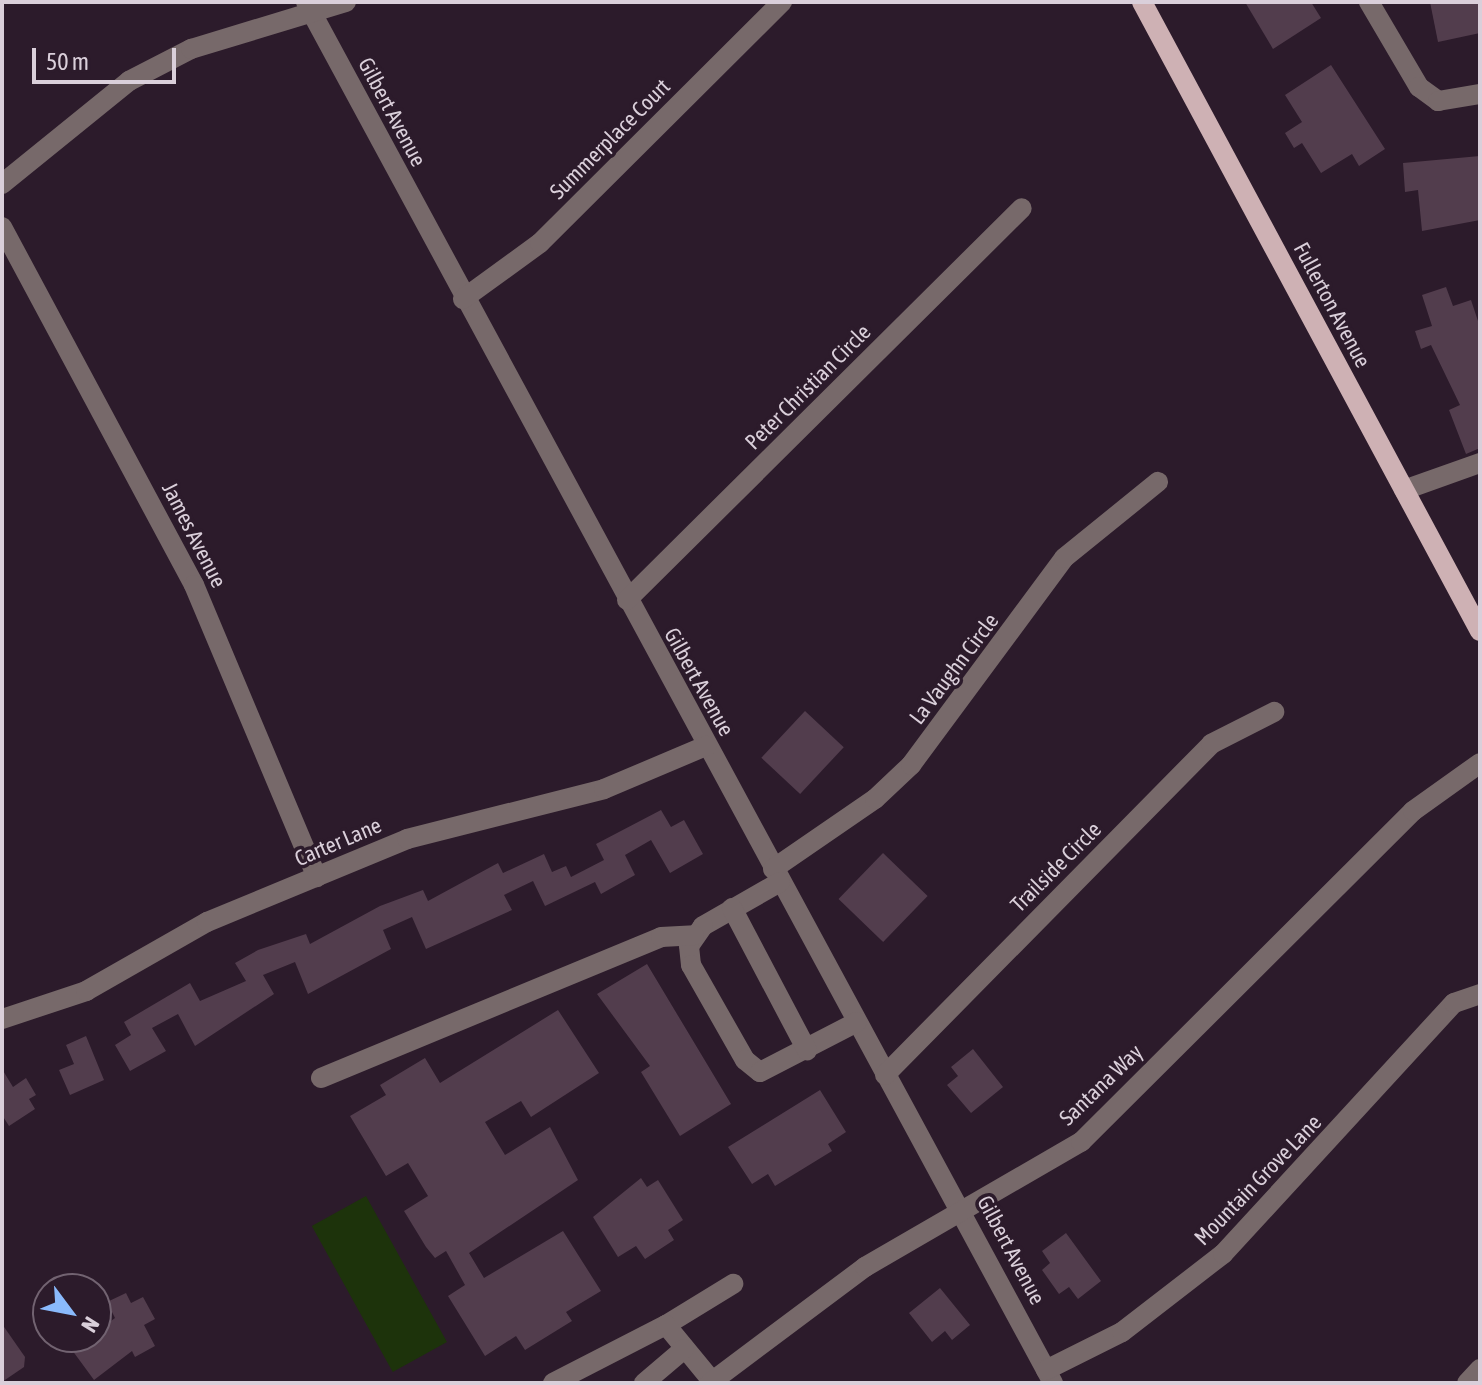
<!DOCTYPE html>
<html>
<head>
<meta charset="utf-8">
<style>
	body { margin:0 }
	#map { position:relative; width:1482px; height:1385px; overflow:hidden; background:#2c1b2b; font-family:"Asap Condensed",sans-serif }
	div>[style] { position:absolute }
	.green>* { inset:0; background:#1d330b; transform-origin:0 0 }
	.building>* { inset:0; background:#523d4d; transform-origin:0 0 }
	.minor>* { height:20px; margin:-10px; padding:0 10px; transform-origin:10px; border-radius:10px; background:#77696a }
	.major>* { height:20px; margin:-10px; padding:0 10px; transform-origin:10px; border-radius:10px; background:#ceb1b4 }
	span { translate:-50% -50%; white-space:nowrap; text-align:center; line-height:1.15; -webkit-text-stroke:7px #2c1b2b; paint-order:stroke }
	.street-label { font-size:22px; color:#dacfda }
	.frame { position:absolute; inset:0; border:4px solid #dacfda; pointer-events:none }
	.north { position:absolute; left:32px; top:1273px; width:80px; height:80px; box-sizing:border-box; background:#2c1b2b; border:2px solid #726371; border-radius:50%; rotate:122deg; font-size:22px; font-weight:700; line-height:32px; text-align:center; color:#dacfda }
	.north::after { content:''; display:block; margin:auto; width:28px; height:36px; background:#8abafc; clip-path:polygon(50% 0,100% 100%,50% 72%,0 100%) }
	.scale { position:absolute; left:32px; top:48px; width:144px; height:36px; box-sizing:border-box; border:4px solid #dacfda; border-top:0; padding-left:10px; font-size:24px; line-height:28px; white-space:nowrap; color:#dacfda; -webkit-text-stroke:6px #2c1b2b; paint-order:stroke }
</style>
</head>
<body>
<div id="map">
	<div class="green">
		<i style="left:366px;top:1196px;width:167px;height:62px;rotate:61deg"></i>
	</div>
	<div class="building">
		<i style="clip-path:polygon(1245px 2px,1311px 2px,1321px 18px,1273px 49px)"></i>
		<i style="clip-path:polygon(1430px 2px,1480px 2px,1480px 33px,1438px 42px)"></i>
		<i style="clip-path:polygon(1331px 65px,1385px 149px,1359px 166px,1352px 154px,1321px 173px,1302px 143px,1294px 148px,1285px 133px,1302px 122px,1285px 95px)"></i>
		<i style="clip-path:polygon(1480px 156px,1480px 220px,1422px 231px,1418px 190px,1405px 192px,1403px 163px)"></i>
		<i style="clip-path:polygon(1446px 287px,1453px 306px,1471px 300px,1480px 327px,1480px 448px,1466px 454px,1449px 410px,1460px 405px,1431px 345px,1421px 349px,1415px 331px,1432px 326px,1422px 295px)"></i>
		<i style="left:805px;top:711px;width:53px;height:64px;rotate:43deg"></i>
		<i style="clip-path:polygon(661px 810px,671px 827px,684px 820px,703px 854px,670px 873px,651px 840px,625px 855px,635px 875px,601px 894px,595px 882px,545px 906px,533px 881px,504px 895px,512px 910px,426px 949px,412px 917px,383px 930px,391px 949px,308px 994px,295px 962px,263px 975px,274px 994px,195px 1046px,178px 1014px,152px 1028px,166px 1051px,130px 1071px,115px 1045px,131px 1035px,124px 1022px,190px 983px,200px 1001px,246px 981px,235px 963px,258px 950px,306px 934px,310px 944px,380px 906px,423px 890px,428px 901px,498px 863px,503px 873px,544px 854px,552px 872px,566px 866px,571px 877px,604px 860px,596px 844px)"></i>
		<i style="left:883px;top:853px;width:62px;height:64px;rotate:44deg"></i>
		<i style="clip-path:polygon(647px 964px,731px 1104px,680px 1136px,641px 1072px,650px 1066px,597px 994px)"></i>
		<i style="clip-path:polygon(558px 1010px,599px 1073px,531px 1117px,521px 1101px,485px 1122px,505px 1155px,550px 1127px,578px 1180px,469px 1253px,484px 1278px,563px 1231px,601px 1291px,566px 1312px,572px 1321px,525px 1350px,516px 1336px,485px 1356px,448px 1296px,465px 1285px,446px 1251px,435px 1258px,426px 1247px,404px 1211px,428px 1196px,408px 1163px,386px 1176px,350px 1116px,386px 1095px,380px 1085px,425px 1058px,440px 1083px)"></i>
		<i style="clip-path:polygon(86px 1036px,104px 1080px,70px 1095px,59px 1070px,74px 1064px,66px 1045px)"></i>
		<i style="clip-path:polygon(973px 1049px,1003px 1087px,971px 1113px,947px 1085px,958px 1076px,951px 1067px)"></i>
		<i style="clip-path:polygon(2px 1069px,13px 1087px,26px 1078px,36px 1095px,29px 1099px,35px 1109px,9px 1126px,2px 1115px)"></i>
		<i style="clip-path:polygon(820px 1090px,846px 1132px,828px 1144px,832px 1151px,775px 1186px,768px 1174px,752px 1184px,728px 1147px)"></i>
		<i style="clip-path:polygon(641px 1178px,647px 1187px,658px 1180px,683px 1220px,668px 1230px,674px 1240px,645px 1259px,636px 1246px,618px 1257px,593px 1217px)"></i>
		<i style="clip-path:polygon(1066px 1233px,1101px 1281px,1078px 1299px,1069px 1287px,1059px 1294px,1042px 1270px,1050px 1263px,1042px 1251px)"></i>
		<i style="clip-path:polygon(940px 1288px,970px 1325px,952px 1340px,945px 1331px,932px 1342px,909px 1313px)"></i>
		<i style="clip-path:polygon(126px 1293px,131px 1303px,143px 1297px,155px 1319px,144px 1325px,155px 1346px,135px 1357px,132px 1351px,94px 1380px,72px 1350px,115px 1318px,107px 1302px)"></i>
		<i style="clip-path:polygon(2px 1324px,25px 1357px,24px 1367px,2px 1382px)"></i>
	</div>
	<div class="minor">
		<i style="left:306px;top:2px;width:1570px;rotate:61.59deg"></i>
		<i style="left:1369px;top:2px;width:99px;rotate:59.5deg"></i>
		<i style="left:1419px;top:87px;width:24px;rotate:36deg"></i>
		<i style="left:1438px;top:101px;width:43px;rotate:-9.5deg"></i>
		<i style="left:2px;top:184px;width:164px;rotate:-39deg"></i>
		<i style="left:129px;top:81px;width:70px;rotate:-27.3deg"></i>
		<i style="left:191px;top:49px;width:162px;rotate:-16.9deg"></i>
		<i style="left:2px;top:227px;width:406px;rotate:61.8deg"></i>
		<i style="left:194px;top:585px;width:317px;rotate:67.2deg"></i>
		<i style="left:463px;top:299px;width:95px;rotate:-36deg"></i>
		<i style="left:540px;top:243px;width:342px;rotate:-44.9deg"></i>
		<i style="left:1404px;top:490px;width:81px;rotate:-19.6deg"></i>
		<i style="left:627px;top:600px;width:556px;rotate:-44.78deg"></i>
		<i style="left:773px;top:869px;width:124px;rotate:-34.5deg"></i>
		<i style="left:875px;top:799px;width:50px;rotate:-43.4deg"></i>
		<i style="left:911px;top:765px;width:257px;rotate:-53.5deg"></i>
		<i style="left:1064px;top:558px;width:121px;rotate:-39deg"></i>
		<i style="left:780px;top:882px;width:89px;rotate:150.3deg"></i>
		<i style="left:703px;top:926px;width:24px;rotate:125deg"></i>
		<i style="left:689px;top:946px;width:19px;rotate:84deg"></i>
		<i style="left:691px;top:965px;width:109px;rotate:60.4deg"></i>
		<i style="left:745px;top:1060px;width:19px;rotate:39deg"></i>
		<i style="left:760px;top:1072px;width:109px;rotate:-27.3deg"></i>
		<i style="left:732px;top:908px;width:161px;rotate:62.2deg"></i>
		<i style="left:2px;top:1019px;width:89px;rotate:-18.4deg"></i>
		<i style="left:86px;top:991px;width:139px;rotate:-29.7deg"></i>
		<i style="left:207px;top:922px;width:217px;rotate:-22.5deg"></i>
		<i style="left:407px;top:839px;width:203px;rotate:-14.2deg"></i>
		<i style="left:604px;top:789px;width:111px;rotate:-22.9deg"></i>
		<i style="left:885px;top:1075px;width:465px;rotate:-45.4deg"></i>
		<i style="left:1211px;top:744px;width:71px;rotate:-26.9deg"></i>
		<i style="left:321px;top:1078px;width:368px;rotate:-22.5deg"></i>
		<i style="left:661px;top:937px;width:33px;rotate:-3deg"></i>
		<i style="left:666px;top:1325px;width:79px;rotate:-31.5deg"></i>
		<i style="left:1046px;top:1370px;width:85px;rotate:-26.6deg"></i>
		<i style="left:1122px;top:1332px;width:128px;rotate:-37.7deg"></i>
		<i style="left:1223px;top:1254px;width:341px;rotate:-47.4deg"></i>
		<i style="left:1454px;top:1003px;width:28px;rotate:-19deg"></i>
		<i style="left:553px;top:1383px;width:127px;rotate:-27.2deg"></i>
		<i style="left:666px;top:1325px;width:72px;rotate:50.6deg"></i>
		<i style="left:644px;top:1383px;width:52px;rotate:-40.4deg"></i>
		<i style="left:710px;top:1383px;width:194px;rotate:-36.8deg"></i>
		<i style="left:865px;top:1267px;width:250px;rotate:-30.1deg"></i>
		<i style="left:1081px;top:1142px;width:469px;rotate:-44.9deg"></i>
		<i style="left:1413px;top:811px;width:82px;rotate:-35.6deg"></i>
		<i style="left:1467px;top:1383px;width:19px;rotate:-47deg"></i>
	</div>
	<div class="major">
		<i style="left:1142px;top:2px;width:714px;rotate:61.75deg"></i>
	</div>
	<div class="street-label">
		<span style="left:392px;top:112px;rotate:62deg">Gilbert Avenue</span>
		<span style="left:610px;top:139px;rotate:-45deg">Summerplace Court</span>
		<span style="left:1332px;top:305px;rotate:62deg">Fullerton Avenue</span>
		<span style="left:808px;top:387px;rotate:-45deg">Peter Christian Circle</span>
		<span style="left:194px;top:535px;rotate:63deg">James Avenue</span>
		<span style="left:954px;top:669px;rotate:-53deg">La Vaughn Circle</span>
		<span style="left:699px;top:682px;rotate:61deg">Gilbert Avenue</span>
		<span style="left:338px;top:842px;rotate:-23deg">Carter Lane</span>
		<span style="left:1056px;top:867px;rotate:-45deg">Trailside Circle</span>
		<span style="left:1101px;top:1085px;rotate:-44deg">Santana Way</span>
		<span style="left:1258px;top:1180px;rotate:-46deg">Mountain Grove Lane</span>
		<span style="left:1011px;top:1250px;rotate:62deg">Gilbert Avenue</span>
	</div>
	<div class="frame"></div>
	<div class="north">N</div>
	<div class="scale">50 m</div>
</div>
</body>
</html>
